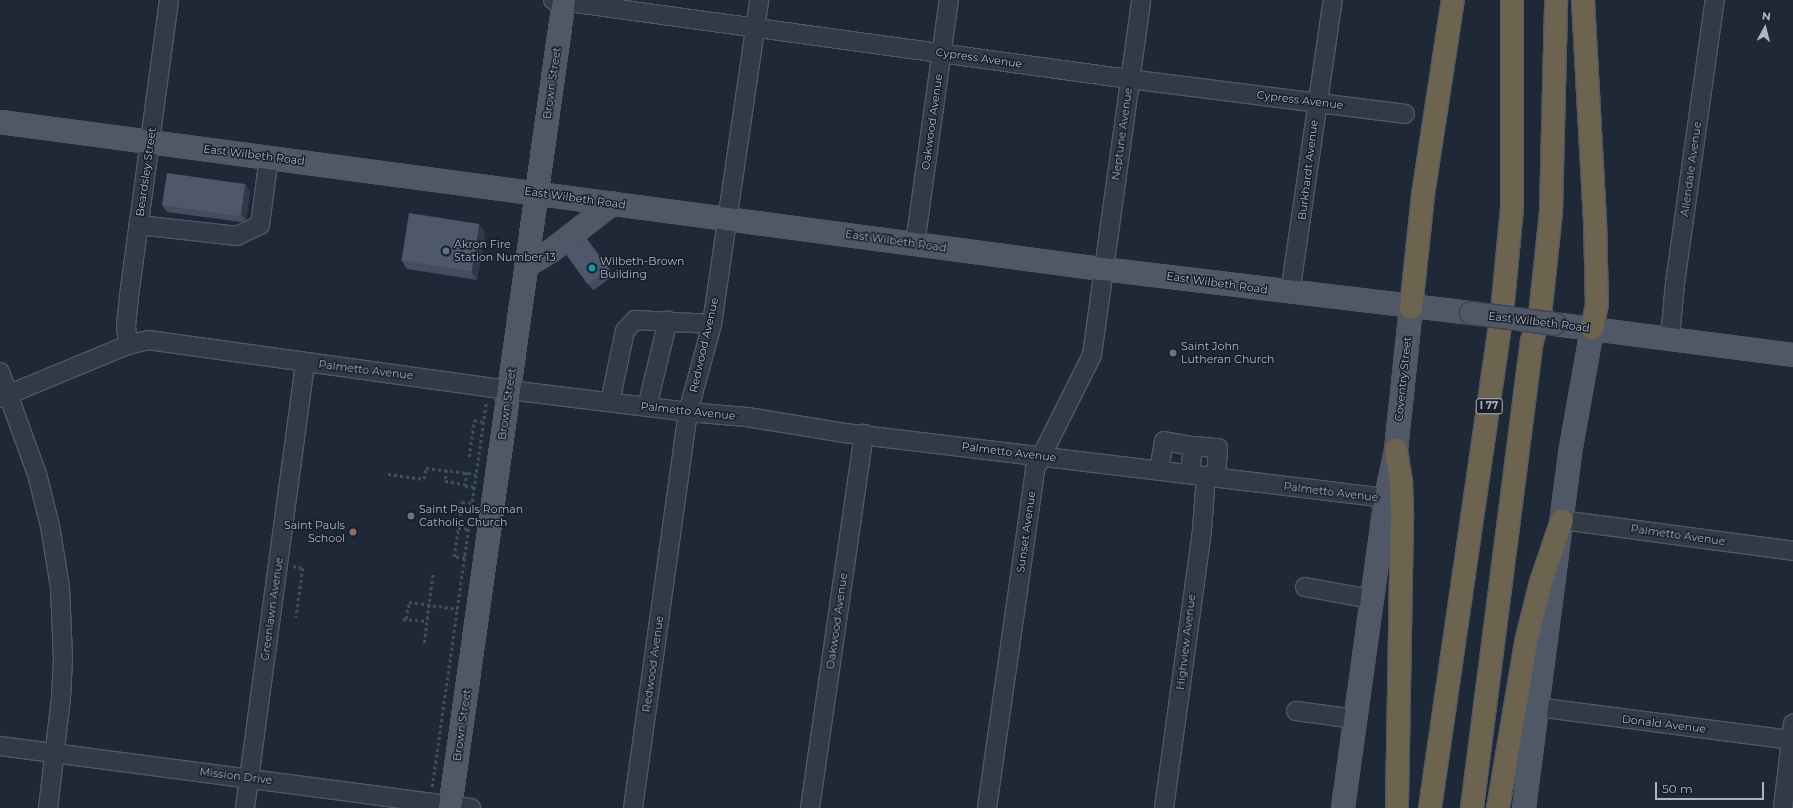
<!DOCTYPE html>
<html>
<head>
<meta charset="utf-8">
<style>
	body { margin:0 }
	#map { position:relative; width:1793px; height:808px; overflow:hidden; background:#1f2836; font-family:Montserrat,sans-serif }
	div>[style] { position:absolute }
	.path>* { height:2.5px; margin-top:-1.25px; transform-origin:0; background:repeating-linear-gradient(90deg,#3f5155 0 3px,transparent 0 6px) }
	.roads { filter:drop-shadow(1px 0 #505765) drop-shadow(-1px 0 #505765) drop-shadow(0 1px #505765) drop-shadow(0 -1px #505765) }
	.minor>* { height:18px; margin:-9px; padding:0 9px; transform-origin:9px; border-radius:9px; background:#333a47 }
	.major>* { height:22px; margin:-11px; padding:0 11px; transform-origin:11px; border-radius:11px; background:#505867 }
	.highway>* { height:22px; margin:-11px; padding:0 11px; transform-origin:11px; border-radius:11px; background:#6d6450 }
	.bridges { filter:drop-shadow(1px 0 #3c4350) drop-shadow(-1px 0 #3c4350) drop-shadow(0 1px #3c4350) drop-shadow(0 -1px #3c4350) }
	.major-bridge>* { height:22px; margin:-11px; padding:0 11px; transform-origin:11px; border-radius:11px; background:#505867 }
	.wall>* { inset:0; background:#434d5f; transform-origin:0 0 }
	.shaded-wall>* { inset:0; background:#30394a }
	.building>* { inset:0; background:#4e586a; transform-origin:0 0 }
	.dots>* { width:11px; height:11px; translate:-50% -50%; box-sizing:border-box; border:2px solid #181f2b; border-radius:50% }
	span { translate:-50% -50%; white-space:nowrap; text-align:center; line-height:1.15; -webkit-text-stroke:3px #181f2b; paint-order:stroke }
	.shield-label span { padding:1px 3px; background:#181f2b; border:1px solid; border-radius:3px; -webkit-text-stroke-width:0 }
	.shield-label { font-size:10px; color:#adb4c4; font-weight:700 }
	.street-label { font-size:11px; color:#adb4c4 }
	.poi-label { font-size:11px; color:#adb4c4 }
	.left { translate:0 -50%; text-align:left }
	.right { translate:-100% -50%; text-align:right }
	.north { position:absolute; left:1745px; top:8px; width:40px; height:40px; -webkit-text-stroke:3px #181f2b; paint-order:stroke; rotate:7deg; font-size:11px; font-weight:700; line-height:16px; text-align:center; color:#adb4c4 }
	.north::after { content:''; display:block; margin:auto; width:14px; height:18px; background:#adb4c4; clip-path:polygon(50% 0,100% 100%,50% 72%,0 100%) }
	.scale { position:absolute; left:1655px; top:782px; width:109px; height:18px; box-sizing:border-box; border:2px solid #adb4c4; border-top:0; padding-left:5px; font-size:12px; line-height:14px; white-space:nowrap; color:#adb4c4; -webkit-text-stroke:3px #181f2b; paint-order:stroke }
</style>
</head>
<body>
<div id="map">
	<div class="path">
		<i style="left:469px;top:457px;width:37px;rotate:-82deg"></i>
		<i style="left:474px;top:420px;width:10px;rotate:11deg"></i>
		<i style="left:447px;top:470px;width:11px;rotate:100deg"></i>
		<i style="left:445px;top:481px;width:20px;rotate:9deg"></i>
		<i style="left:467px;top:472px;width:14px;rotate:98deg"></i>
		<i style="left:465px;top:486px;width:10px;rotate:6deg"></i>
		<i style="left:388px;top:474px;width:36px;rotate:8deg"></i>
		<i style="left:424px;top:479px;width:11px;rotate:-80deg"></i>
		<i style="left:426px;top:468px;width:50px;rotate:6.8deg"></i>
		<i style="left:458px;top:528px;width:11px;rotate:5deg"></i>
		<i style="left:465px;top:558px;width:11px;rotate:-175deg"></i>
		<i style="left:454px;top:557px;width:56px;rotate:-81.7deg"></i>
		<i style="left:462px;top:502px;width:10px;rotate:6deg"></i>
		<i style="left:293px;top:566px;width:10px;rotate:11deg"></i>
		<i style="left:303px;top:568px;width:50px;rotate:98deg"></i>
		<i style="left:403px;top:619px;width:23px;rotate:5deg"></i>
		<i style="left:406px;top:619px;width:17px;rotate:-80deg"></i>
		<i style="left:409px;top:602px;width:49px;rotate:8.1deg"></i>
		<i style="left:424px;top:643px;width:72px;rotate:-82.8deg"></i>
		<i style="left:432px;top:787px;width:388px;rotate:-82deg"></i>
	</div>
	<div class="roads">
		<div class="minor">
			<i style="left:553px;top:0;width:581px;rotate:7.81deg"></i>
			<i style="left:1129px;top:79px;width:278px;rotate:7.2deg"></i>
			<i style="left:139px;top:225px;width:99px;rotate:6.4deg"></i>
			<i style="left:237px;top:236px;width:25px;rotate:-26deg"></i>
			<i style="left:260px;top:225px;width:69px;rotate:-82.5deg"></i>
			<i style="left:915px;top:244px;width:246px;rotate:-82.1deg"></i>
			<i style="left:1290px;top:293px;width:296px;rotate:-81.7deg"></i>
			<i style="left:1670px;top:338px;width:55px;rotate:-84.8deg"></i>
			<i style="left:1675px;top:283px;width:286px;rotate:-82deg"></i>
			<i style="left:128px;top:345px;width:20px;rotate:-96deg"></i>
			<i style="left:126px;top:325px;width:29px;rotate:-84deg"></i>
			<i style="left:129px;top:296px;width:299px;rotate:-82.3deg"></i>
			<i style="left:0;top:372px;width:109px;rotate:70.1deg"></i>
			<i style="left:37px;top:474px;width:54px;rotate:76deg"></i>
			<i style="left:50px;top:526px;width:62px;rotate:80.7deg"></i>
			<i style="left:60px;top:587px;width:71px;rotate:87.6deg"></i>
			<i style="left:63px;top:658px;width:40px;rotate:92.9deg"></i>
			<i style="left:61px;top:698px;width:111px;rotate:96.7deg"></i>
			<i style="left:0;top:398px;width:139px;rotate:-22.5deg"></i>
			<i style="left:128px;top:345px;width:21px;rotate:-14deg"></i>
			<i style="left:148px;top:340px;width:364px;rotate:7.9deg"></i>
			<i style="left:509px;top:390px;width:180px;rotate:7deg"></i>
			<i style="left:688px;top:412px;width:59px;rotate:4.8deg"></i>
			<i style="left:747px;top:417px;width:99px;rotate:9.3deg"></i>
			<i style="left:845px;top:433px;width:545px;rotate:6.85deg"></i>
			<i style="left:610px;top:402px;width:73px;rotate:-78.1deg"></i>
			<i style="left:625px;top:331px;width:15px;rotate:-48deg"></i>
			<i style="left:635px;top:320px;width:77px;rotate:3deg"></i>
			<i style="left:647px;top:407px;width:89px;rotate:-76.4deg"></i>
			<i style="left:1193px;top:446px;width:25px;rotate:5deg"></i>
			<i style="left:1218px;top:448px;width:30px;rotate:94deg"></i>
			<i style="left:1159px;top:470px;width:29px;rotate:-80deg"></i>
			<i style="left:1164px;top:441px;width:29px;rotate:10deg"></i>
			<i style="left:1193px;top:446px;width:28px;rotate:96deg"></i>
			<i style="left:1562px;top:520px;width:233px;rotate:7.6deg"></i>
			<i style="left:1305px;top:587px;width:68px;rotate:10.2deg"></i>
			<i style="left:1537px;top:707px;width:256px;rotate:7.4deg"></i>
			<i style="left:1296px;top:711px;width:60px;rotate:7.7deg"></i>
			<i style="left:0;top:746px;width:475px;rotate:7.5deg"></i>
			<i style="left:245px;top:808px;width:450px;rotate:-82.3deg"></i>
			<i style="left:633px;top:808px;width:400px;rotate:-82.1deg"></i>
			<i style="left:688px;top:412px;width:91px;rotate:-74.7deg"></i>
			<i style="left:712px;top:324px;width:327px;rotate:-81.7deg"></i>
			<i style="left:810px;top:808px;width:378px;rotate:-81.8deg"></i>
			<i style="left:987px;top:808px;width:342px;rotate:-81.9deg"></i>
			<i style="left:1035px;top:469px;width:127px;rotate:-63.4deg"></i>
			<i style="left:1092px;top:355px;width:358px;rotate:-82.1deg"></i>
			<i style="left:1164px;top:808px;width:281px;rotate:-82.2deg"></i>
			<i style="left:1202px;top:530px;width:54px;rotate:-85.8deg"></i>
			<i style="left:1783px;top:808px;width:85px;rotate:-83.2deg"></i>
		</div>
		<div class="major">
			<i style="left:0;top:122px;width:1112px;rotate:7.6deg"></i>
			<i style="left:1102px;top:269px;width:372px;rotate:6.8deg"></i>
			<i style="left:526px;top:266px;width:29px;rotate:-31deg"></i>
			<i style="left:551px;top:251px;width:78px;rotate:-37.7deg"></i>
			<i style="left:1554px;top:324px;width:241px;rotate:7.4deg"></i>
			<i style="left:450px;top:808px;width:816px;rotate:-81.97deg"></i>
			<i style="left:1343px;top:808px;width:313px;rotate:-82.1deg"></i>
			<i style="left:1386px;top:498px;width:49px;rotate:-78.2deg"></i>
			<i style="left:1396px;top:450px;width:143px;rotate:-84deg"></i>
			<i style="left:1524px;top:808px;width:358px;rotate:-82.6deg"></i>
			<i style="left:1570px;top:453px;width:126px;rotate:-79.9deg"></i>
		</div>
		<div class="highway">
			<i style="left:1583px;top:0;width:219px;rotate:86.9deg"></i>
			<i style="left:1595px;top:219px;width:85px;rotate:88.7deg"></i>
			<i style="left:1597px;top:304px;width:25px;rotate:101deg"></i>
			<i style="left:1411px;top:308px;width:114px;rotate:-83.9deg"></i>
			<i style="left:1423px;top:195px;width:197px;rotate:-81.3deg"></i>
			<i style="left:1396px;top:450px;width:33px;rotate:81deg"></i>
			<i style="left:1401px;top:483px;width:35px;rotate:88deg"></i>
			<i style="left:1402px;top:518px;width:290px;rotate:91deg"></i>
			<i style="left:1430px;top:808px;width:501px;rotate:-81.74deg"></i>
			<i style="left:1502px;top:312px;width:104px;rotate:-84.5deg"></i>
			<i style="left:1512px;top:208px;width:208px;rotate:-90deg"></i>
			<i style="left:1472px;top:808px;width:471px;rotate:-82.7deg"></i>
			<i style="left:1532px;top:341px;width:27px;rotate:-73deg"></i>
			<i style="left:1540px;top:315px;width:104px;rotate:-83.9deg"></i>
			<i style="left:1551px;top:212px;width:212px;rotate:-88.6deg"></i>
			<i style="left:1498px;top:808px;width:168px;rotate:-80.4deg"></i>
			<i style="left:1526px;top:642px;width:62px;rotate:-76deg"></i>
			<i style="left:1541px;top:582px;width:65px;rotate:-71.3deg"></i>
		</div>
	</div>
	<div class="bridges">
		<div class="major-bridge">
			<i style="left:1471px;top:313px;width:84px;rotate:7.5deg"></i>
		</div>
	</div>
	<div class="wall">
		<i style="clip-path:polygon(245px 184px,250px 191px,246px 220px,241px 222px,167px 212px,162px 205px)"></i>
		<i style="clip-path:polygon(479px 224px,485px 233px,477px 280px,407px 269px,401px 260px)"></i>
		<i style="left:587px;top:239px;width:45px;height:26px;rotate:53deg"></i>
	</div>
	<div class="shaded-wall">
		<i style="clip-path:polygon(245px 184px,250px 191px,246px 220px,241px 214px)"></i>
		<i style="clip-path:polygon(479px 224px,485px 233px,477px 280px,471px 272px)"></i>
	</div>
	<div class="building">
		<i style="clip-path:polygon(167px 173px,245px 184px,241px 214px,237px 216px,162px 205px)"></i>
		<i style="left:409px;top:213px;width:71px;height:48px;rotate:9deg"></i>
		<i style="left:587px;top:239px;width:37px;height:26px;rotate:54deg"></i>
	</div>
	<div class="dots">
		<i style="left:446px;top:251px;background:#5c6f8a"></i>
		<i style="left:592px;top:268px;background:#0f9aa8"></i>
		<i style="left:1173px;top:353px;background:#6b7280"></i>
		<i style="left:411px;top:516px;background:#6b7280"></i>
		<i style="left:353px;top:532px;background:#8d6e63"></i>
	</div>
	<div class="shield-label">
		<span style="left:1489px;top:406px">I 77</span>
	</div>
	<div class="street-label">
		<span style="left:979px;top:58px;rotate:8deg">Cypress Avenue</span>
		<span style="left:552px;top:83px;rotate:-82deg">Brown Street</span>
		<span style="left:1300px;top:100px;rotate:7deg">Cypress Avenue</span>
		<span style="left:932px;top:122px;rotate:-82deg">Oakwood Avenue</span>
		<span style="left:1122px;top:134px;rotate:-82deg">Neptune Avenue</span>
		<span style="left:254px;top:155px;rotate:7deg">East Wilbeth Road</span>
		<span style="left:1691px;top:169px;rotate:-82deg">Allendale Avenue</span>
		<span style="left:1308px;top:170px;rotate:-83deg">Burkhardt Avenue</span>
		<span style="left:146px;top:172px;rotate:-82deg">Beardsley Street</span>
		<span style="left:575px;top:198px;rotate:8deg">East Wilbeth Road</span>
		<span style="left:896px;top:241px;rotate:8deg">East Wilbeth Road</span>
		<span style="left:1217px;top:283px;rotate:8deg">East Wilbeth Road</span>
		<span style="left:1539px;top:322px;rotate:7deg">East Wilbeth Road</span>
		<span style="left:704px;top:345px;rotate:-77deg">Redwood Avenue</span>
		<span style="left:366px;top:370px;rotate:7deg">Palmetto Avenue</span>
		<span style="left:1403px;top:379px;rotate:-84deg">Coventry Street</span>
		<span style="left:507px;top:404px;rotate:-82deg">Brown Street</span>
		<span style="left:688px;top:411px;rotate:6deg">Palmetto Avenue</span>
		<span style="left:1009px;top:452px;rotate:7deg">Palmetto Avenue</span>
		<span style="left:1331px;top:492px;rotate:7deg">Palmetto Avenue</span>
		<span style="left:1026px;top:532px;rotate:-82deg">Sunset Avenue</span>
		<span style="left:1678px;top:535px;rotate:8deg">Palmetto Avenue</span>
		<span style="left:272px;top:609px;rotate:-82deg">Greenlawn Avenue</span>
		<span style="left:837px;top:621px;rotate:-82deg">Oakwood Avenue</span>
		<span style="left:1186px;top:642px;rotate:-83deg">Highview Avenue</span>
		<span style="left:653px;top:664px;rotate:-82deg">Redwood Avenue</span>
		<span style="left:1664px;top:724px;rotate:7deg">Donald Avenue</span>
		<span style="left:462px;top:725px;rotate:-82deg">Brown Street</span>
		<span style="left:236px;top:776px;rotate:7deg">Mission Drive</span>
	</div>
	<div class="poi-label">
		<span class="left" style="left:454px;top:251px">Akron Fire<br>Station Number 13</span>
		<span class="left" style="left:600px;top:268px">Wilbeth-Brown<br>Building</span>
		<span class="left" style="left:1181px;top:353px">Saint John<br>Lutheran Church</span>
		<span class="left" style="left:419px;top:516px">Saint Pauls Roman<br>Catholic Church</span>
		<span class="right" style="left:345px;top:532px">Saint Pauls<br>School</span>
	</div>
	<div class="north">N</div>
	<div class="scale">50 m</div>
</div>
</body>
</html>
